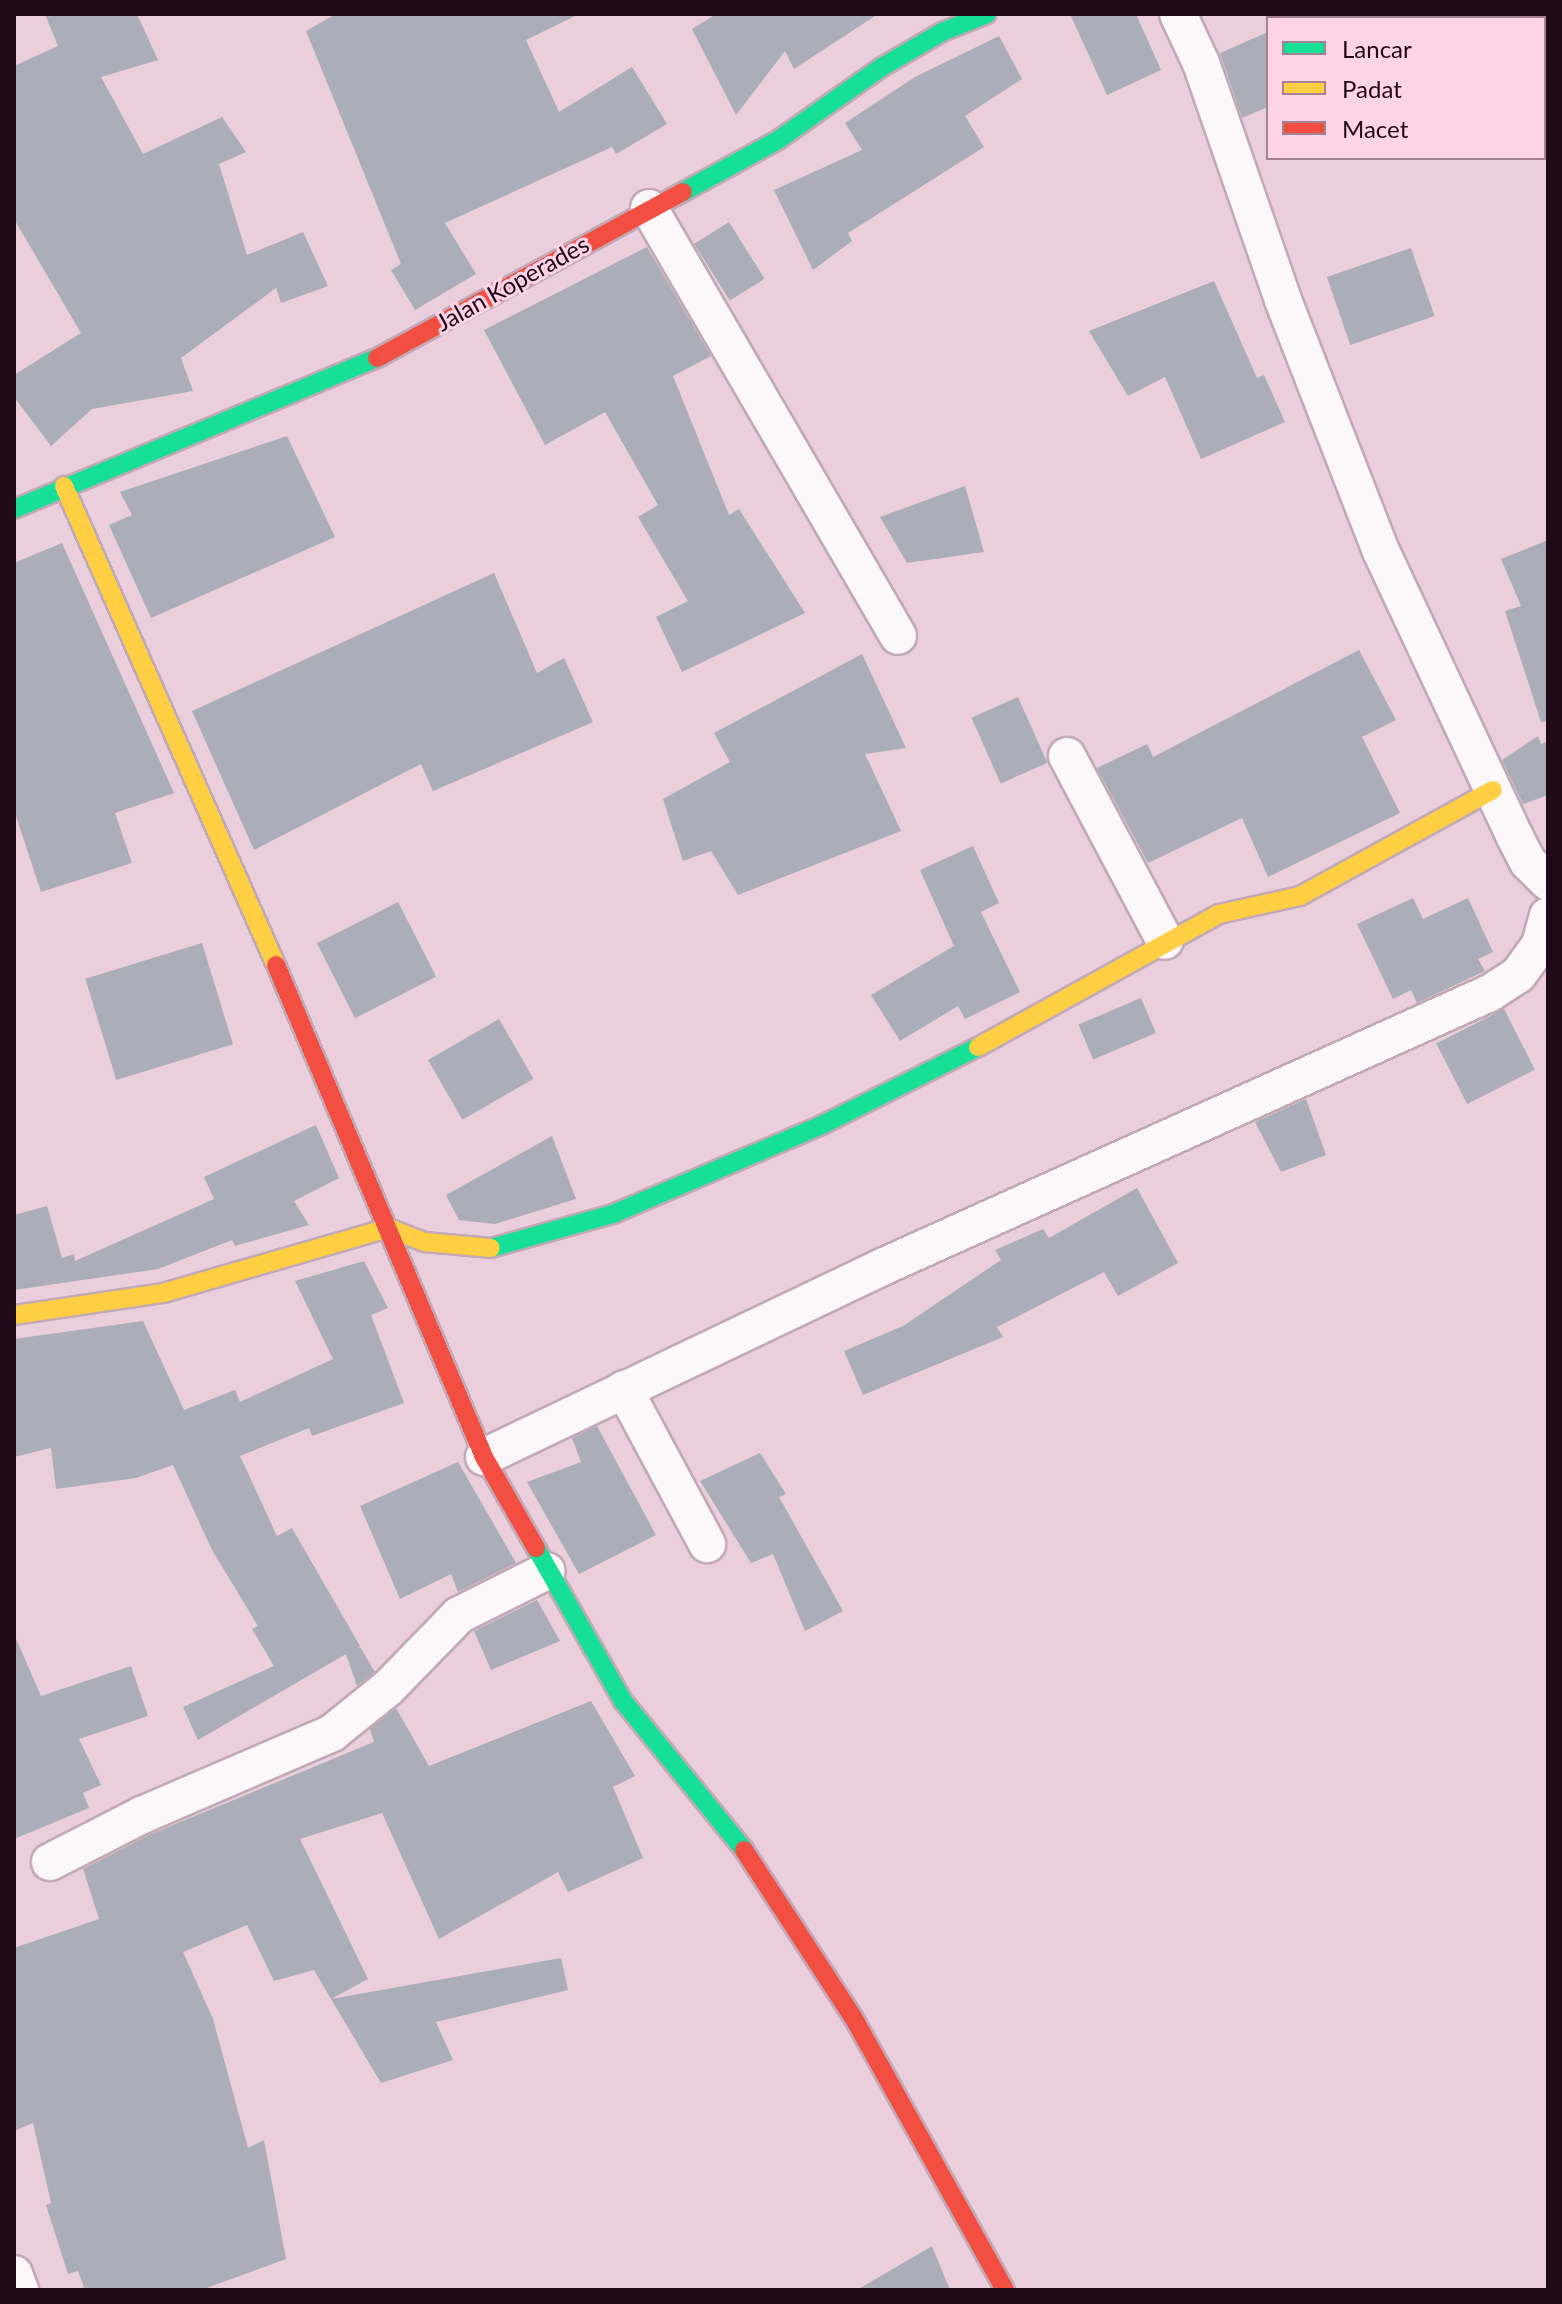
<!DOCTYPE html>
<html>
<head>
<meta charset="utf-8">
<style>
	body { margin:0 }
	#map { position:relative; width:1562px; height:2304px; overflow:hidden; background:#eacedc; font-family:Lato,sans-serif }
	div>[style] { position:absolute }
	.building>* { inset:0; background:#abadb9; transform-origin:0 0 }
	.roads { filter:drop-shadow(2px 0 #c1a9b5) drop-shadow(-2px 0 #c1a9b5) drop-shadow(0 2px #c1a9b5) drop-shadow(0 -2px #c1a9b5) }
	.street>* { height:36px; margin:-18px; padding:0 18px; transform-origin:18px; border-radius:18px; background:#fcf8fa }
	.fast>* { height:18px; margin:-9px; padding:0 9px; transform-origin:9px; border-radius:9px; background:#16e098 }
	.slow>* { height:18px; margin:-9px; padding:0 9px; transform-origin:9px; border-radius:9px; background:#ffcf43 }
	.jam>* { height:18px; margin:-9px; padding:0 9px; transform-origin:9px; border-radius:9px; background:#f24e42 }
	span { translate:-50% -50%; white-space:nowrap; text-align:center; line-height:1.15; -webkit-text-stroke:6px #fcd3e7; paint-order:stroke }
	.street-label { font-size:24px; color:#210a17 }
	.frame { position:absolute; inset:0; border:16px solid #210a17; pointer-events:none }
	.legend { position:absolute; left:1266px; top:16px; width:280px; height:144px; box-sizing:border-box; background:#fcd3e7; border:2px solid #a48394; margin:0; padding:10px 14px; list-style:none; font-size:24px; color:#210a17 }
	.legend li { display:flex; align-items:center; gap:16px; height:40px }
	.legend b { width:40px; border:2px solid #a48394 }
</style>
</head>
<body>
<div id="map">
	<div class="building">
		<i style="clip-path:polygon(45px 14px,137px 14px,158px 60px,101px 77px,143px 154px,222px 117px,246px 152px,219px 164px,247px 255px,303px 232px,328px 286px,281px 303px,276px 288px,181px 358px,193px 391px,92px 409px,51px 446px,14px 397px,14px 375px,81px 333px,14px 219px,14px 66px,58px 46px)"></i>
		<i style="clip-path:polygon(336px 14px,579px 14px,526px 40px,559px 112px,632px 67px,667px 124px,616px 154px,612px 147px,445px 223px,476px 274px,415px 310px,391px 270px,401px 264px,306px 31px)"></i>
		<i style="clip-path:polygon(716px 14px,878px 14px,794px 69px,785px 51px,736px 115px,692px 29px)"></i>
		<i style="clip-path:polygon(1070px 14px,1136px 14px,1161px 70px,1107px 95px)"></i>
		<i style="clip-path:polygon(1268px 32px,1268px 107px,1242px 118px,1220px 53px)"></i>
		<i style="clip-path:polygon(999px 36px,1022px 79px,965px 116px,984px 147px,848px 233px,852px 241px,813px 270px,774px 190px,862px 150px,845px 123px,915px 77px)"></i>
		<i style="left:729px;top:222px;width:67px;height:41px;rotate:58deg"></i>
		<i style="clip-path:polygon(647px 247px,711px 356px,673px 376px,729px 515px,739px 509px,805px 613px,682px 672px,656px 617px,688px 601px,638px 517px,658px 505px,605px 412px,545px 445px,484px 330px)"></i>
		<i style="left:1411px;top:248px;width:72px;height:89px;rotate:71deg"></i>
		<i style="clip-path:polygon(1214px 281px,1257px 378px,1264px 375px,1285px 422px,1201px 459px,1165px 377px,1128px 396px,1089px 331px)"></i>
		<i style="clip-path:polygon(287px 436px,335px 537px,151px 618px,109px 525px,132px 515px,120px 492px)"></i>
		<i style="clip-path:polygon(965px 486px,984px 552px,907px 563px,880px 517px)"></i>
		<i style="clip-path:polygon(1548px 540px,1548px 721px,1541px 722px,1505px 611px,1521px 606px,1501px 559px)"></i>
		<i style="clip-path:polygon(62px 543px,174px 793px,115px 813px,132px 863px,41px 892px,14px 810px,14px 563px)"></i>
		<i style="clip-path:polygon(494px 573px,537px 673px,564px 658px,593px 722px,433px 791px,421px 764px,254px 850px,192px 711px)"></i>
		<i style="clip-path:polygon(1359px 650px,1396px 720px,1362px 737px,1400px 813px,1268px 877px,1242px 818px,1148px 863px,1097px 768px,1147px 744px,1153px 757px)"></i>
		<i style="clip-path:polygon(862px 654px,906px 748px,865px 754px,901px 831px,738px 895px,711px 851px,683px 861px,663px 799px,730px 762px,714px 733px)"></i>
		<i style="left:1018px;top:697px;width:72px;height:51px;rotate:66deg"></i>
		<i style="clip-path:polygon(1538px 736px,1541px 744px,1548px 741px,1548px 795px,1523px 804px,1502px 760px)"></i>
		<i style="clip-path:polygon(973px 846px,999px 903px,981px 912px,1020px 992px,965px 1019px,958px 1006px,900px 1041px,871px 995px,954px 946px,920px 870px)"></i>
		<i style="clip-path:polygon(1413px 898px,1423px 919px,1468px 898px,1493px 952px,1478px 959px,1485px 971px,1417px 1003px,1411px 990px,1393px 999px,1357px 924px)"></i>
		<i style="left:398px;top:902px;width:84px;height:91px;rotate:63deg"></i>
		<i style="left:202px;top:943px;width:106px;height:122px;rotate:73deg"></i>
		<i style="left:1141px;top:998px;width:38px;height:68px;rotate:67deg"></i>
		<i style="left:1504px;top:1009px;width:68px;height:76px;rotate:63deg"></i>
		<i style="left:499px;top:1019px;width:69px;height:82px;rotate:60deg"></i>
		<i style="clip-path:polygon(1306px 1099px,1326px 1155px,1281px 1172px,1255px 1122px)"></i>
		<i style="clip-path:polygon(316px 1125px,339px 1178px,294px 1201px,309px 1225px,235px 1246px,232px 1240px,158px 1269px,14px 1290px,14px 1215px,47px 1206px,62px 1258px,74px 1254px,75px 1261px,214px 1199px,204px 1177px)"></i>
		<i style="clip-path:polygon(552px 1136px,576px 1199px,495px 1224px,459px 1220px,446px 1195px)"></i>
		<i style="clip-path:polygon(1137px 1188px,1178px 1263px,1118px 1296px,1104px 1272px,997px 1327px,1003px 1337px,863px 1395px,844px 1351px,903px 1326px,1001px 1260px,995px 1250px,1043px 1229px,1049px 1238px)"></i>
		<i style="clip-path:polygon(364px 1261px,388px 1308px,371px 1315px,404px 1403px,312px 1436px,309px 1428px,240px 1456px,277px 1536px,292px 1528px,360px 1646px,355px 1650px,360px 1647px,375px 1672px,357px 1686px,346px 1654px,198px 1740px,183px 1707px,274px 1666px,252px 1629px,258px 1626px,212px 1550px,173px 1465px,136px 1478px,56px 1489px,51px 1448px,14px 1457px,14px 1339px,143px 1321px,184px 1410px,235px 1390px,240px 1402px,333px 1359px,295px 1281px)"></i>
		<i style="clip-path:polygon(597px 1426px,656px 1535px,579px 1574px,527px 1482px,581px 1462px,572px 1438px)"></i>
		<i style="clip-path:polygon(760px 1453px,786px 1494px,779px 1497px,843px 1611px,805px 1631px,773px 1554px,751px 1563px,700px 1481px)"></i>
		<i style="clip-path:polygon(458px 1462px,516px 1563px,458px 1592px,451px 1574px,400px 1599px,360px 1506px)"></i>
		<i style="clip-path:polygon(537px 1600px,560px 1641px,491px 1670px,474px 1631px)"></i>
		<i style="clip-path:polygon(14px 1634px,41px 1696px,131px 1666px,148px 1716px,79px 1739px,101px 1785px,83px 1793px,89px 1808px,14px 1839px)"></i>
		<i style="clip-path:polygon(591px 1701px,635px 1776px,613px 1787px,643px 1858px,568px 1892px,558px 1872px,439px 1939px,382px 1813px,300px 1839px,368px 1979px,331px 1999px,314px 1970px,274px 1981px,247px 1925px,183px 1952px,213px 2019px,248px 2148px,264px 2140px,286px 2259px,201px 2290px,85px 2290px,78px 2271px,68px 2274px,46px 2205px,51px 2203px,33px 2123px,14px 2131px,14px 1948px,99px 1919px,83px 1869px,151px 1834px,374px 1742px,370px 1729px,396px 1708px,429px 1766px)"></i>
		<i style="clip-path:polygon(561px 1958px,568px 1990px,436px 2022px,453px 2060px,381px 2083px,331px 1999px)"></i>
		<i style="clip-path:polygon(932px 2246px,950px 2290px,857px 2290px)"></i>
	</div>
	<div class="roads">
		<div class="street">
			<i style="left:1178px;top:14px;width:54px;rotate:64.9deg"></i>
			<i style="left:1201px;top:63px;width:251px;rotate:70.9deg"></i>
			<i style="left:1283px;top:300px;width:267px;rotate:68.7deg"></i>
			<i style="left:1380px;top:549px;width:318px;rotate:64.9deg"></i>
			<i style="left:1515px;top:837px;width:28px;rotate:63deg"></i>
			<i style="left:1528px;top:862px;width:28px;rotate:45deg"></i>
			<i style="left:649px;top:208px;width:495px;rotate:59.8deg"></i>
			<i style="left:1067px;top:756px;width:209px;rotate:62.1deg"></i>
			<i style="left:624px;top:1389px;width:176px;rotate:61.8deg"></i>
			<i style="left:484px;top:1457px;width:439px;rotate:-25.5deg"></i>
			<i style="left:880px;top:1268px;width:669px;rotate:-24.27deg"></i>
			<i style="left:1490px;top:993px;width:33px;rotate:-33deg"></i>
			<i style="left:1518px;top:975px;width:37px;rotate:-54deg"></i>
			<i style="left:1540px;top:945px;width:30px;rotate:-75deg"></i>
			<i style="left:50px;top:1862px;width:103px;rotate:-27.1deg"></i>
			<i style="left:142px;top:1815px;width:207px;rotate:-23.3deg"></i>
			<i style="left:332px;top:1733px;width:72px;rotate:-38.8deg"></i>
			<i style="left:388px;top:1688px;width:102px;rotate:-45.8deg"></i>
			<i style="left:459px;top:1615px;width:98px;rotate:-26.6deg"></i>
			<i style="left:14px;top:2274px;width:17px;rotate:69deg"></i>
		</div>
		<div class="fast">
			<i style="left:683px;top:192px;width:108px;rotate:-28.7deg"></i>
			<i style="left:778px;top:140px;width:127px;rotate:-35.1deg"></i>
			<i style="left:882px;top:67px;width:69px;rotate:-30.3deg"></i>
			<i style="left:942px;top:32px;width:48px;rotate:-21.8deg"></i>
			<i style="left:14px;top:509px;width:393px;rotate:-22.6deg"></i>
			<i style="left:491px;top:1248px;width:127px;rotate:-15.6deg"></i>
			<i style="left:613px;top:1214px;width:227px;rotate:-23.1deg"></i>
			<i style="left:822px;top:1125px;width:174px;rotate:-26.6deg"></i>
			<i style="left:536px;top:1548px;width:176px;rotate:60.4deg"></i>
			<i style="left:623px;top:1701px;width:192px;rotate:50.9deg"></i>
		</div>
		<div class="slow">
			<i style="left:64px;top:486px;width:524px;rotate:66.13deg"></i>
			<i style="left:978px;top:1047px;width:275px;rotate:-28.9deg"></i>
			<i style="left:1219px;top:914px;width:83px;rotate:-12.5deg"></i>
			<i style="left:1300px;top:896px;width:220px;rotate:-28.8deg"></i>
			<i style="left:14px;top:1315px;width:151px;rotate:-8.4deg"></i>
			<i style="left:163px;top:1293px;width:234px;rotate:-16.1deg"></i>
			<i style="left:388px;top:1228px;width:40px;rotate:21deg"></i>
			<i style="left:425px;top:1242px;width:66px;rotate:5.2deg"></i>
		</div>
		<div class="jam">
			<i style="left:377px;top:358px;width:348px;rotate:-28.5deg"></i>
			<i style="left:276px;top:965px;width:534px;rotate:67.08deg"></i>
			<i style="left:484px;top:1457px;width:105px;rotate:60.3deg"></i>
			<i style="left:744px;top:1850px;width:199px;rotate:56.9deg"></i>
			<i style="left:853px;top:2017px;width:312px;rotate:60.9deg"></i>
		</div>
	</div>
	<div class="street-label">
		<span style="left:512px;top:283px;rotate:-29deg">Jalan Koperades</span>
	</div>
	<div class="frame"></div>
	<ul class="legend">
	<li><b style="height:10px;background:#16e098"></b>Lancar</li>
	<li><b style="height:10px;background:#ffcf43"></b>Padat</li>
	<li><b style="height:10px;background:#f24e42"></b>Macet</li>
	</ul>
</div>
</body>
</html>
